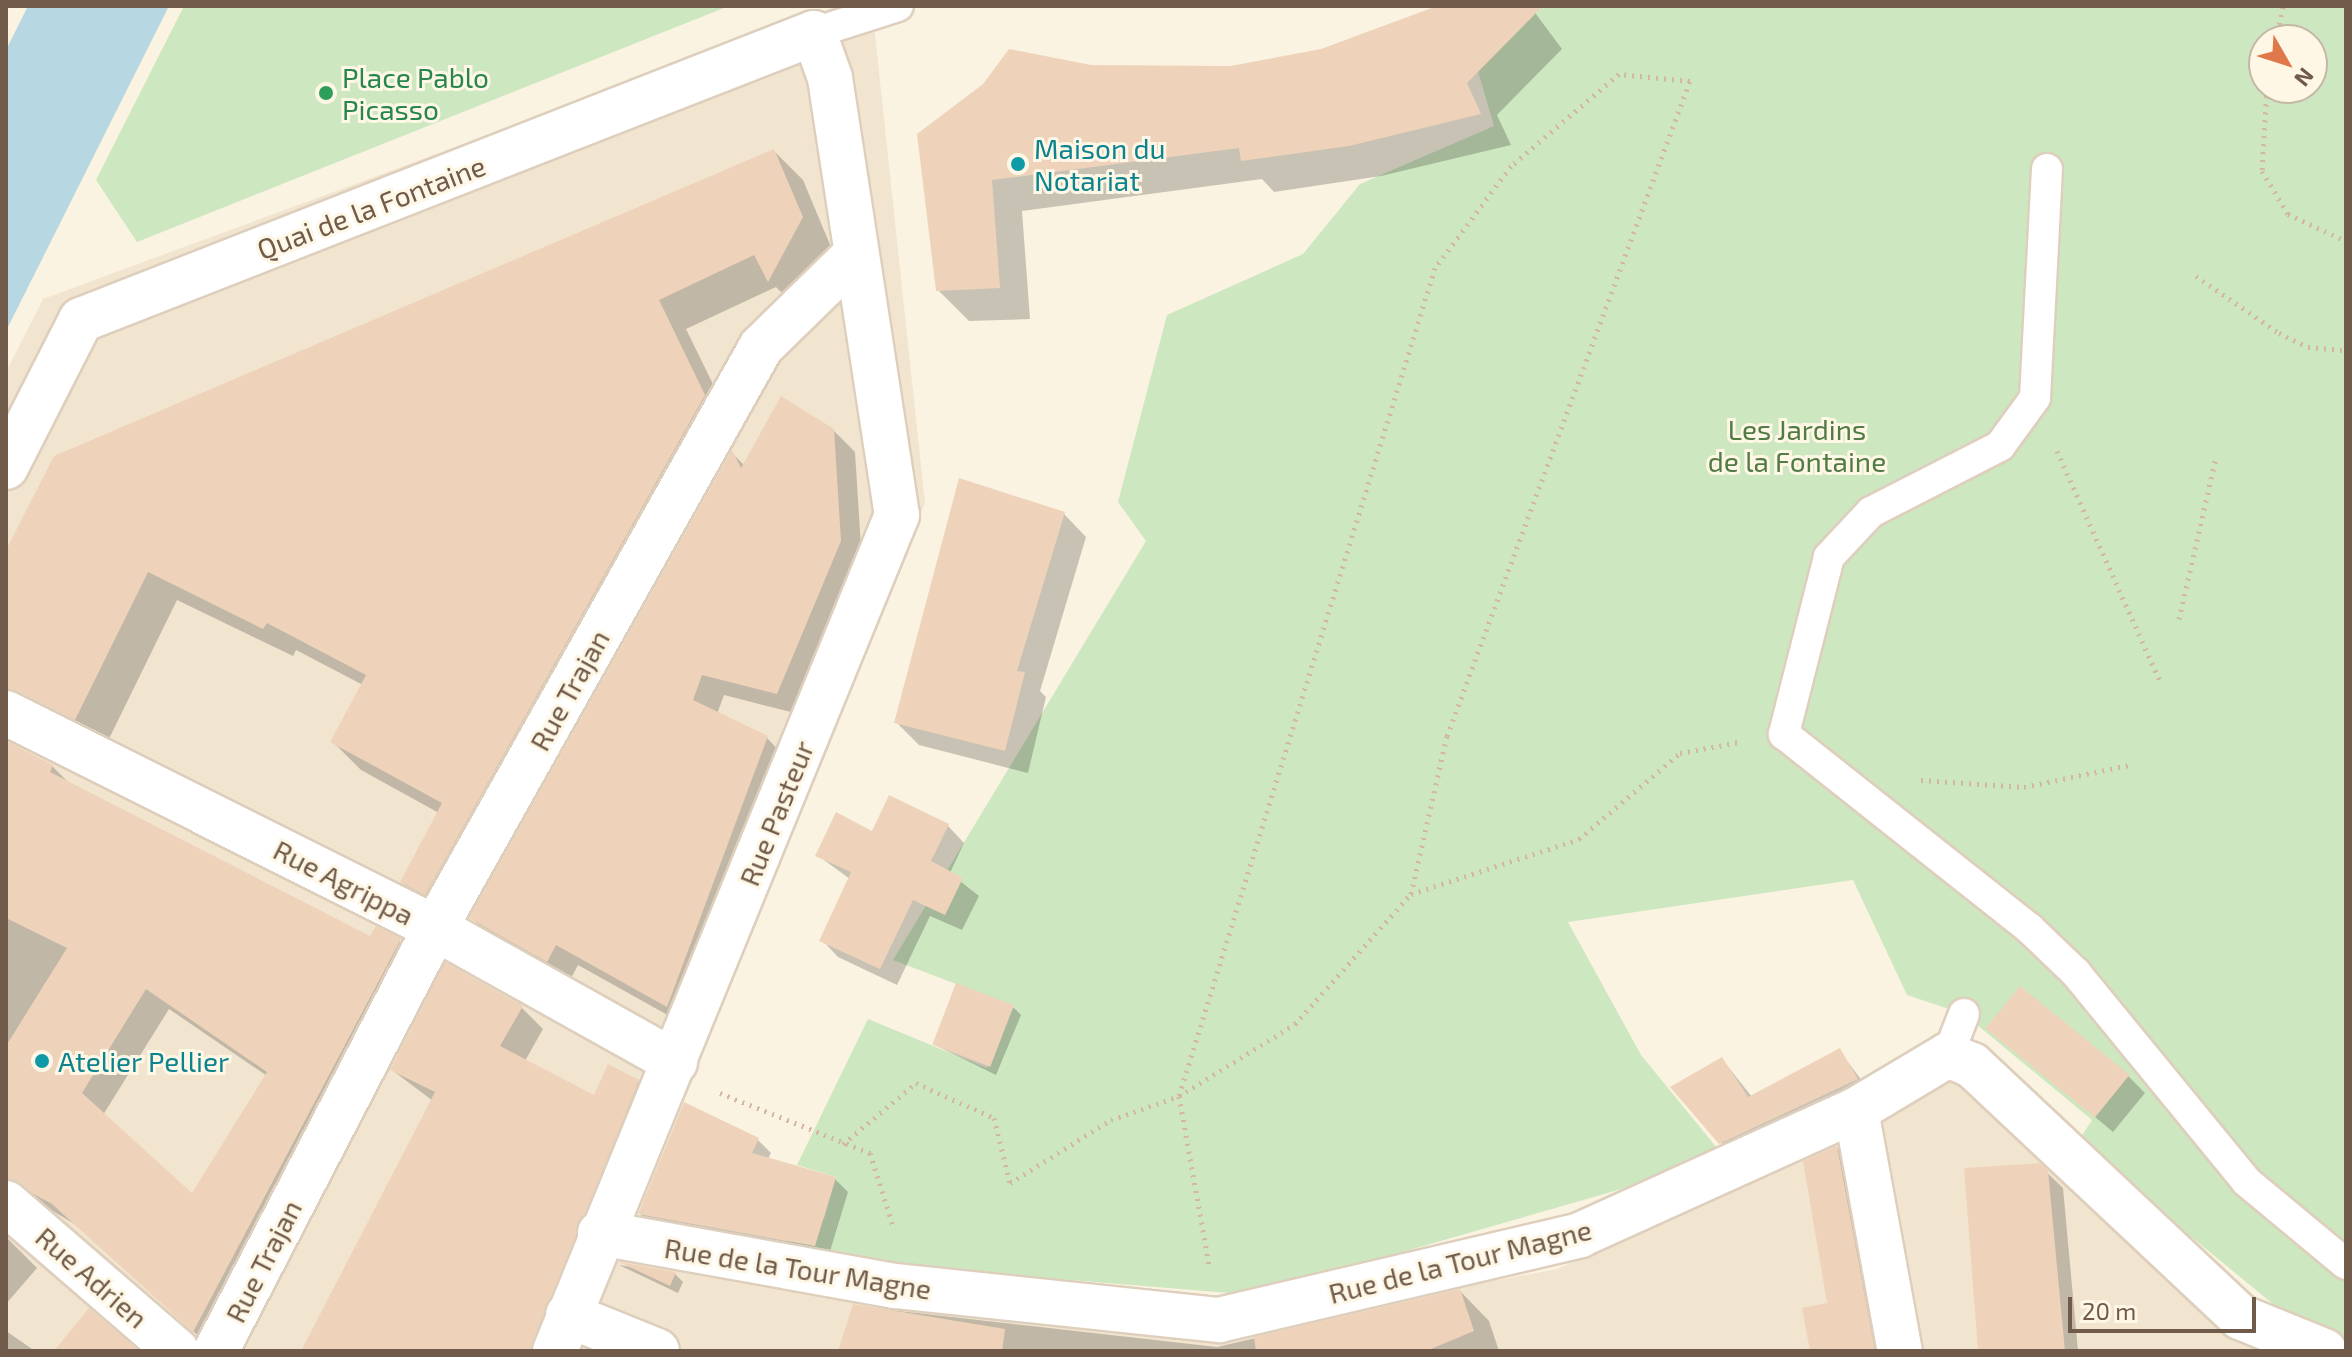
<!DOCTYPE html>
<html>
<head>
<meta charset="utf-8">
<style>
	body { margin:0 }
	#map { position:relative; width:2352px; height:1357px; overflow:hidden; background:#fbf3e1; font-family:"Exo 2",sans-serif }
	div>[style] { position:absolute }
	.residential>* { inset:0; background:#f2e5d0 }
	.green>* { inset:0; background:#cde7c0 }
	.water>* { inset:0; background:#b7d8e2 }
	.shadow>* { inset:0; background:#0003 }
	.building>* { inset:0; background:#eed3ba; transform-origin:0 0 }
	.path>* { height:5px; margin-top:-2.5px; transform-origin:0; background:repeating-linear-gradient(90deg,#d3b79e 0 2px,transparent 0 8px) }
	.roads { filter:drop-shadow(2px 0 #decfbd) drop-shadow(-2px 0 #decfbd) drop-shadow(0 2px #decfbd) drop-shadow(0 -2px #decfbd) }
	.lane>* { height:30px; margin:-15px; padding:0 15px; transform-origin:15px; border-radius:15px; background:#fff }
	.street>* { height:44px; margin:-22px; padding:0 22px; transform-origin:22px; border-radius:22px; background:#fff }
	.dots>* { width:22px; height:22px; translate:-50% -50%; box-sizing:border-box; border:4px solid #fef7e6; border-radius:50% }
	span { translate:-50% -50%; white-space:nowrap; text-align:center; line-height:1.15; -webkit-text-stroke:6px #fef7e6; paint-order:stroke }
	.leisure-label { font-size:28px; color:#27864d }
	.left { translate:0 -50%; text-align:left }
	.culture-label { font-size:28px; color:#0d838f }
	.street-label { font-size:28px; color:#705a49 }
	.park-label { font-size:28px; color:#517b45 }
	.frame { position:absolute; inset:0; border:8px solid #705a49; pointer-events:none }
	.north { position:absolute; left:2248px; top:24px; width:80px; height:80px; box-sizing:border-box; background:#fef7e6; border:2px solid #c5b8a7; border-radius:50%; rotate:129deg; font-size:22px; font-weight:700; line-height:32px; text-align:center; color:#705a49 }
	.north::after { content:''; display:block; margin:auto; width:28px; height:36px; background:#df794b; clip-path:polygon(50% 0,100% 100%,50% 72%,0 100%) }
	.scale { position:absolute; left:2068px; top:1297px; width:188px; height:36px; box-sizing:border-box; border:4px solid #705a49; border-top:0; padding-left:10px; font-size:24px; line-height:28px; white-space:nowrap; color:#705a49; -webkit-text-stroke:6px #fef7e6; paint-order:stroke }
</style>
</head>
<body>
<div id="map">
	<div class="residential">
		<i style="clip-path:polygon(837px 6px,872px 6px,925px 503px,616px 1227px,1213px 1332px,1558px 1269px,1952px 1072px,2273px 1351px,6px 1351px,6px 372px,43px 299px)"></i>
	</div>
	<div class="green">
		<i style="clip-path:polygon(184px 6px,729px 6px,137px 242px,96px 180px)"></i>
		<i style="clip-path:polygon(evenodd,1459px 6px,2346px 6px,2346px 1338px,2290px 1318px,2077px 1143px,2092px 1120px,1964px 1014px,1907px 995px,1853px 880px,1568px 922px,1641px 1055px,1726px 1159px,1253px 1295px,781px 1256px,798px 1217px,824px 1219px,836px 1177px,797px 1165px,868px 1019px,987px 1068px,1014px 1006px,893px 960px,1146px 541px,1118px 502px,1167px 315px,1303px 254px,1360px 184px,1494px 126px,1459px 6px,2264px 40px,2312px 40px,2312px 88px,2264px 88px,2264px 40px)"></i>
	</div>
	<div class="water">
		<i style="clip-path:polygon(28px 6px,169px 6px,6px 331px,6px 50px)"></i>
	</div>
	<div class="shadow">
		<i style="clip-path:polygon(1468px 6px,1530px 6px,1562px 49px,1497px 115px,1511px 145px,1381px 176px,1274px 192px,1262px 179px,1022px 211px,1030px 319px,969px 321px,938px 290px,919px 135px,1090px 67px,1230px 68px,1322px 51px)"></i>
		<i style="clip-path:polygon(774px 151px,803px 180px,831px 247px,798px 309px,776px 287px,686px 329px,733px 425px,431px 911px,402px 882px,439px 813px,361px 770px,332px 741px,363px 685px,296px 650px,293px 656px,177px 600px,105px 747px,6px 691px,6px 554px)"></i>
		<i style="clip-path:polygon(833px 430px,855px 452px,862px 563px,799px 714px,724px 695px,717px 714px,767px 738px,788px 760px,689px 1027px,578px 965px,569px 982px,493px 939px,472px 918px,732px 453px,744px 465px)"></i>
		<i style="clip-path:polygon(1064px 514px,1086px 537px,1040px 691px,1046px 697px,1028px 773px,919px 745px,896px 722px)"></i>
		<i style="clip-path:polygon(evenodd,6px 743px,52px 766px,71px 785px,371px 939px,400px 941px,422px 962px,215px 1351px,76px 1225px,33px 1199px,6px 1220px,6px 743px,169px 1009px,267px 1076px,192px 1196px,103px 1115px,169px 1009px)"></i>
		<i style="clip-path:polygon(948px 826px,964px 843px,950px 873px,979px 896px,962px 930px,930px 916px,897px 985px,838px 957px,822px 940px,850px 879px,817px 855px,873px 834px)"></i>
		<i style="clip-path:polygon(521px 1007px,543px 1029px,525px 1061px,595px 1098px,638px 1081px,660px 1103px,558px 1351px,304px 1351px,433px 1101px,392px 1070px)"></i>
		<i style="clip-path:polygon(1013px 1007px,1021px 1015px,996px 1075px,935px 1045px)"></i>
		<i style="clip-path:polygon(1988px 1028px,2128px 1076px,2145px 1093px,2113px 1132px)"></i>
		<i style="clip-path:polygon(1839px 1050px,1874px 1097px,1738px 1160px,1721px 1143px,1722px 1059px,1752px 1097px)"></i>
		<i style="clip-path:polygon(758px 1140px,771px 1153px,768px 1159px,835px 1179px,848px 1192px,828px 1258px,653px 1227px,640px 1214px)"></i>
		<i style="clip-path:polygon(1837px 1148px,1861px 1172px,1893px 1351px,1812px 1351px,1830px 1305px)"></i>
		<i style="clip-path:polygon(2039px 1165px,2063px 1188px,2078px 1351px,1980px 1351px)"></i>
		<i style="clip-path:polygon(6px 1237px,37px 1268px,6px 1304px)"></i>
		<i style="clip-path:polygon(619px 1265px,675px 1274px,683px 1282px,678px 1293px)"></i>
		<i style="clip-path:polygon(1460px 1291px,1489px 1321px,1499px 1351px,841px 1351px,855px 1306px,1217px 1347px)"></i>
		<i style="clip-path:polygon(6px 1331px,35px 1351px,6px 1351px)"></i>
	</div>
	<div class="building">
		<i style="clip-path:polygon(1437px 6px,1543px 6px,1467px 83px,1481px 114px,1349px 146px,1241px 161px,1239px 148px,992px 180px,1000px 288px,936px 291px,917px 134px,983px 84px,1009px 49px,1091px 65px,1230px 66px,1321px 49px)"></i>
		<i style="clip-path:polygon(774px 149px,803px 217px,768px 282px,754px 255px,659px 300px,705px 395px,425px 895px,400px 882px,442px 803px,330px 742px,366px 675px,267px 623px,263px 629px,148px 572px,75px 720px,6px 688px,6px 550px,54px 456px)"></i>
		<i style="clip-path:polygon(781px 396px,834px 429px,841px 541px,777px 694px,702px 675px,693px 700px,768px 736px,667px 1007px,556px 945px,547px 962px,469px 918px,732px 450px,741px 468px)"></i>
		<i style="clip-path:polygon(959px 478px,1065px 512px,1017px 671px,1025px 672px,1005px 751px,894px 723px)"></i>
		<i style="clip-path:polygon(evenodd,6px 741px,53px 765px,50px 772px,370px 936px,376px 926px,401px 939px,193px 1332px,52px 1204px,6px 1179px,6px 1046px,67px 948px,6px 918px,6px 741px,146px 989px,267px 1072px,192px 1193px,82px 1093px,146px 989px)"></i>
		<i style="clip-path:polygon(889px 795px,949px 824px,931px 861px,963px 878px,945px 915px,913px 900px,880px 969px,819px 941px,851px 872px,815px 856px,836px 812px,872px 831px)"></i>
		<i style="clip-path:polygon(445px 962px,523px 1006px,500px 1046px,594px 1095px,608px 1064px,639px 1080px,531px 1351px,301px 1351px,435px 1092px,390px 1070px)"></i>
		<i style="left:956px;top:983px;width:62px;height:66px;rotate:21deg"></i>
		<i style="left:2020px;top:986px;width:141px;height:55px;rotate:39deg"></i>
		<i style="clip-path:polygon(1840px 1048px,1858px 1079px,1719px 1144px,1670px 1087px,1722px 1057px,1748px 1097px)"></i>
		<i style="clip-path:polygon(684px 1102px,759px 1138px,752px 1153px,836px 1177px,815px 1246px,638px 1214px)"></i>
		<i style="clip-path:polygon(1837px 1146px,1875px 1351px,1810px 1351px,1802px 1308px,1827px 1303px,1803px 1161px)"></i>
		<i style="clip-path:polygon(2040px 1163px,2048px 1171px,2065px 1351px,1978px 1351px,1964px 1168px)"></i>
		<i style="clip-path:polygon(619px 1262px,676px 1272px,670px 1286px)"></i>
		<i style="clip-path:polygon(1460px 1289px,1474px 1331px,1426px 1351px,1256px 1351px,1254px 1337px)"></i>
		<i style="clip-path:polygon(853px 1304px,1005px 1329px,1002px 1351px,838px 1351px)"></i>
		<i style="clip-path:polygon(89px 1308px,139px 1351px,54px 1351px)"></i>
	</div>
	<div class="path">
		<i style="left:2276px;top:40px;width:35px;rotate:-78deg"></i>
		<i style="left:2267px;top:88px;width:83px;rotate:93.4deg"></i>
		<i style="left:2262px;top:171px;width:50px;rotate:58.8deg"></i>
		<i style="left:2288px;top:214px;width:64px;rotate:25deg"></i>
		<i style="left:2196px;top:276px;width:101px;rotate:34.5deg"></i>
		<i style="left:2279px;top:333px;width:32px;rotate:26deg"></i>
		<i style="left:2308px;top:347px;width:38px;rotate:5deg"></i>
		<i style="left:2057px;top:451px;width:254px;rotate:65.9deg"></i>
		<i style="left:2179px;top:619px;width:165px;rotate:-77.1deg"></i>
		<i style="left:1921px;top:780px;width:103px;rotate:3.9deg"></i>
		<i style="left:2024px;top:787px;width:107px;rotate:-11.8deg"></i>
		<i style="left:1411px;top:894px;width:177px;rotate:-18.1deg"></i>
		<i style="left:1579px;top:839px;width:133px;rotate:-40.4deg"></i>
		<i style="left:1680px;top:753px;width:60px;rotate:-10.6deg"></i>
		<i style="left:720px;top:1093px;width:162px;rotate:21.8deg"></i>
		<i style="left:870px;top:1153px;width:80px;rotate:72.5deg"></i>
		<i style="left:843px;top:1144px;width:95px;rotate:-39.9deg"></i>
		<i style="left:916px;top:1083px;width:85px;rotate:24.2deg"></i>
		<i style="left:994px;top:1118px;width:67px;rotate:76.2deg"></i>
		<i style="left:1010px;top:1183px;width:119px;rotate:-32deg"></i>
		<i style="left:1111px;top:1120px;width:72px;rotate:-19.4deg"></i>
		<i style="left:1179px;top:1096px;width:137px;rotate:-31.8deg"></i>
		<i style="left:1295px;top:1024px;width:174px;rotate:-48.3deg"></i>
		<i style="left:1411px;top:894px;width:162px;rotate:-77.2deg"></i>
		<i style="left:1447px;top:736px;width:699px;rotate:-69.65deg"></i>
		<i style="left:1690px;top:81px;width:71px;rotate:-174.4deg"></i>
		<i style="left:1619px;top:74px;width:142px;rotate:139.6deg"></i>
		<i style="left:1511px;top:166px;width:127px;rotate:126.7deg"></i>
		<i style="left:1435px;top:268px;width:867px;rotate:107.18deg"></i>
		<i style="left:1179px;top:1096px;width:172px;rotate:79.9deg"></i>
	</div>
	<div class="roads">
		<div class="lane">
			<i style="left:814px;top:33px;width:88px;rotate:-17.8deg"></i>
			<i style="left:2047px;top:169px;width:229px;rotate:93deg"></i>
			<i style="left:2035px;top:398px;width:59px;rotate:126.1deg"></i>
			<i style="left:2000px;top:446px;width:145px;rotate:152.9deg"></i>
			<i style="left:1871px;top:512px;width:62px;rotate:133deg"></i>
			<i style="left:1829px;top:557px;width:183px;rotate:104.3deg"></i>
			<i style="left:1784px;top:734px;width:314px;rotate:38.4deg"></i>
			<i style="left:2030px;top:929px;width:64px;rotate:43.7deg"></i>
			<i style="left:2076px;top:973px;width:269px;rotate:50.7deg"></i>
			<i style="left:2246px;top:1181px;width:130px;rotate:39.7deg"></i>
			<i style="left:1948px;top:1055px;width:44px;rotate:-68.7deg"></i>
		</div>
		<div class="street">
			<i style="left:6px;top:467px;width:165px;rotate:-63deg"></i>
			<i style="left:81px;top:320px;width:787px;rotate:-21.38deg"></i>
			<i style="left:814px;top:33px;width:48px;rotate:70.4deg"></i>
			<i style="left:830px;top:78px;width:442px;rotate:81.3deg"></i>
			<i style="left:897px;top:515px;width:903px;rotate:112.25deg"></i>
			<i style="left:6px;top:713px;width:480px;rotate:26.6deg"></i>
			<i style="left:435px;top:928px;width:275px;rotate:29.2deg"></i>
			<i style="left:1856px;top:1110px;width:245px;rotate:79.7deg"></i>
			<i style="left:6px;top:1203px;width:226px;rotate:40.9deg"></i>
			<i style="left:600px;top:1233px;width:300px;rotate:10.2deg"></i>
			<i style="left:895px;top:1286px;width:326px;rotate:6deg"></i>
			<i style="left:1219px;top:1320px;width:371px;rotate:-13.2deg"></i>
			<i style="left:1580px;top:1235px;width:303px;rotate:-24.4deg"></i>
			<i style="left:1856px;top:1110px;width:107px;rotate:-30.9deg"></i>
			<i style="left:1948px;top:1055px;width:26px;rotate:23deg"></i>
			<i style="left:1972px;top:1065px;width:368px;rotate:43.2deg"></i>
			<i style="left:2240px;top:1317px;width:91px;rotate:22deg"></i>
			<i style="left:568px;top:1315px;width:96px;rotate:22deg"></i>
			<i style="left:216px;top:1351px;width:476px;rotate:-62.6deg"></i>
			<i style="left:435px;top:928px;width:666px;rotate:-60.7deg"></i>
			<i style="left:761px;top:347px;width:127px;rotate:-44.4deg"></i>
		</div>
	</div>
	<div class="dots">
		<i style="left:326px;top:93px;background:#2e9e5b"></i>
		<i style="left:1018px;top:164px;background:#0f9aa8"></i>
		<i style="left:42px;top:1061px;background:#0f9aa8"></i>
	</div>
	<div class="leisure-label">
		<span class="left" style="left:342px;top:93px">Place Pablo<br>Picasso</span>
	</div>
	<div class="culture-label">
		<span class="left" style="left:1034px;top:164px">Maison du<br>Notariat</span>
		<span class="left" style="left:58px;top:1061px">Atelier Pellier</span>
	</div>
	<div class="street-label">
		<span style="left:371px;top:207px;rotate:-21deg">Quai de la Fontaine</span>
		<span style="left:569px;top:690px;rotate:-61deg">Rue Trajan</span>
		<span style="left:776px;top:813px;rotate:-68deg">Rue Pasteur</span>
		<span style="left:344px;top:882px;rotate:27deg">Rue Agrippa</span>
		<span style="left:263px;top:1261px;rotate:-63deg">Rue Trajan</span>
		<span style="left:1460px;top:1261px;rotate:-14deg">Rue de la Tour Magne</span>
		<span style="left:798px;top:1268px;rotate:9deg">Rue de la Tour Magne</span>
		<span style="left:92px;top:1277px;rotate:41deg">Rue Adrien</span>
	</div>
	<div class="park-label">
		<span style="left:1797px;top:445px">Les Jardins<br>de la Fontaine</span>
	</div>
	<div class="frame"></div>
	<div class="north">N</div>
	<div class="scale">20 m</div>
</div>
</body>
</html>
